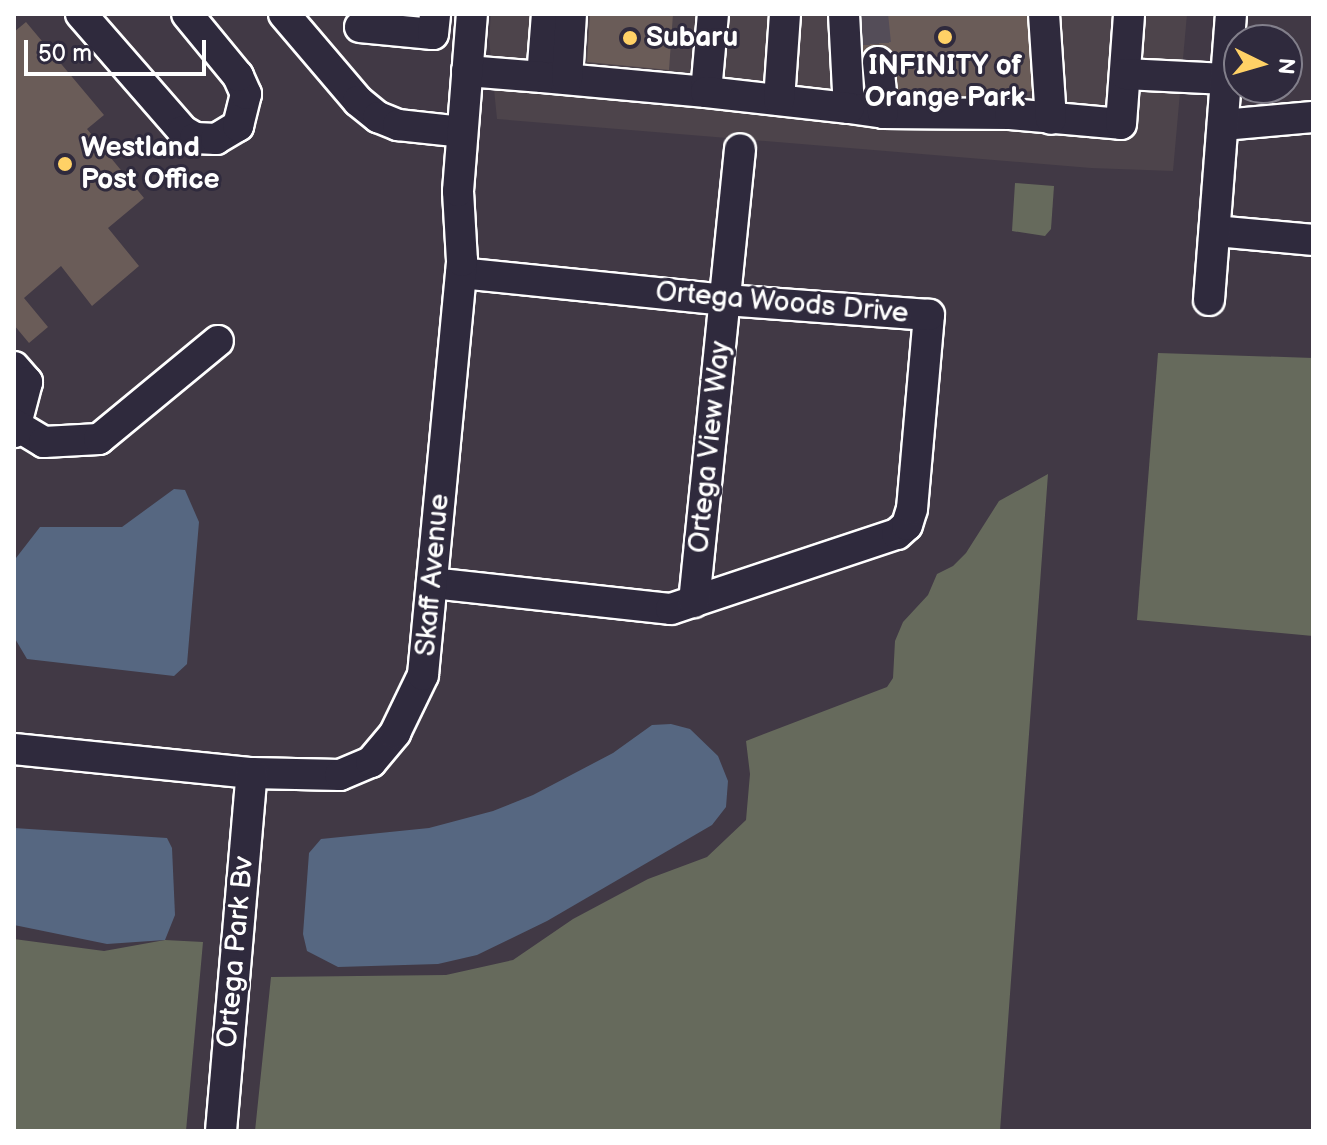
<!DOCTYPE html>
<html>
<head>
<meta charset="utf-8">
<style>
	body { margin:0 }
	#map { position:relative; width:1327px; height:1145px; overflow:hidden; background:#413945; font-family:"Balsamiq Sans",sans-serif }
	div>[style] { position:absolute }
	.built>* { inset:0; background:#4d444b }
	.green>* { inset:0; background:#666a5c }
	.water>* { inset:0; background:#566781 }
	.building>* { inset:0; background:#6a5c58 }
	.minor-tunnel>* { height:30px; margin-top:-15px; transform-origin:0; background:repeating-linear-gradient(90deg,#544d58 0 30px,transparent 0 45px) }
	.roads { filter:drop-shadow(2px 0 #fff) drop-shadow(-2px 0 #fff) drop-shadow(0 2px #fff) drop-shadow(0 -2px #fff) }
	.minor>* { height:30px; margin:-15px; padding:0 15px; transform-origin:15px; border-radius:15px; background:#2f2a3d }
	.dots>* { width:22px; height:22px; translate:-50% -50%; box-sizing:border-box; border:4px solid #2f2a3d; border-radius:50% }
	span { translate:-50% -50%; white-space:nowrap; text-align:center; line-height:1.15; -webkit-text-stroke:6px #2f2a3d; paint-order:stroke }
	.poi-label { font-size:28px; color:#fff; font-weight:700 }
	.left { translate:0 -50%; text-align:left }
	.street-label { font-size:28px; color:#fff }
	.frame { position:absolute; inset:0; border:16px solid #fff; pointer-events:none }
	.north { position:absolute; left:1223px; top:24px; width:80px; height:80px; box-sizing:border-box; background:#2f2a3d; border:2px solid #827f8b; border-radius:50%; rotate:95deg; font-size:22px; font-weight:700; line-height:32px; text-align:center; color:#fff }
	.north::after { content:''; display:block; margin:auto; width:28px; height:36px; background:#ffd166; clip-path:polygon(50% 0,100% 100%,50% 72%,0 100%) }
	.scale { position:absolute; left:24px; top:40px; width:182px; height:36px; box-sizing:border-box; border:4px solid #fff; border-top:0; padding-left:10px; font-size:24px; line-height:28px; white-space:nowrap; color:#fff; -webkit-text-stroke:6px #2f2a3d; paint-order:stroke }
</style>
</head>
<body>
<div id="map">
	<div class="built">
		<i style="clip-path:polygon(491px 14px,1187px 14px,1173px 171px,1091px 168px,497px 119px,489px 39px)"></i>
	</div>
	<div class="green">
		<i style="clip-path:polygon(1015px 183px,1054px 186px,1051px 229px,1045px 236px,1012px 231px)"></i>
		<i style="clip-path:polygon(1158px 353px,1313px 358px,1313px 636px,1137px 620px)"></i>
		<i style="clip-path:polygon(1048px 474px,1000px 1131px,255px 1131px,271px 977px,446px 975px,513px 960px,573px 919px,648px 879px,707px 857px,746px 820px,750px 774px,746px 741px,887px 687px,893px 678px,895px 641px,903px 622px,928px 595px,937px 574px,953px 566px,966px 553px,999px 501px)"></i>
		<i style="clip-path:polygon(14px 939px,104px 951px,165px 940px,203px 942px,186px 1131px,14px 1131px)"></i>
	</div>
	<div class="water">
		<i style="clip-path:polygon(174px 489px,185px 490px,199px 522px,187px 664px,174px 676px,27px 659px,14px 637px,16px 558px,40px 527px,122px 527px)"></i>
		<i style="clip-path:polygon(671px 724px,690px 729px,718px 756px,728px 781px,726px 807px,712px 825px,547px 921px,477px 955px,438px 964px,338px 967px,307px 951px,303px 934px,309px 853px,321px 839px,429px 828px,493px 811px,533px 795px,613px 753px,652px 725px)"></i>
		<i style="clip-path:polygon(14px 828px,167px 838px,172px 848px,175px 915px,165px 940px,107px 944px,14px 925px)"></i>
	</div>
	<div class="building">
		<i style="clip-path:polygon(590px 14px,673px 14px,669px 70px,587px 62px)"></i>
		<i style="clip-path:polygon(857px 14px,1028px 14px,1034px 91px,899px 102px,893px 60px,863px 64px)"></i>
		<i style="clip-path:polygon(26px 22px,104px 115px,87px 129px,144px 198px,108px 228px,139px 266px,92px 306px,61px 266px,24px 298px,48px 327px,29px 343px,14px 325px,14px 32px)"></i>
	</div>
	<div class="minor-tunnel">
		<i style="left:873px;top:14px;width:48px;rotate:84.1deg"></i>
	</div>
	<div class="roads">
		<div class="minor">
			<i style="left:81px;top:14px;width:155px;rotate:48.9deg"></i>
			<i style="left:183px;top:131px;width:14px;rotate:30deg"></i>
			<i style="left:195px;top:138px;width:21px;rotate:3deg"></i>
			<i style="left:216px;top:139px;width:26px;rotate:-31deg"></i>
			<i style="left:238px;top:126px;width:33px;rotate:-76deg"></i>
			<i style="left:246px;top:94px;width:20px;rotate:-114deg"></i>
			<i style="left:238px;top:76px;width:80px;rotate:-129.4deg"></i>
			<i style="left:284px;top:14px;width:114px;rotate:49.6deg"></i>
			<i style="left:358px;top:101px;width:26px;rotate:39deg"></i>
			<i style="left:378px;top:117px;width:22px;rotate:22deg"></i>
			<i style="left:398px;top:125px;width:64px;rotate:6.2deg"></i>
			<i style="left:547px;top:14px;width:63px;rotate:94.5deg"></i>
			<i style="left:542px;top:77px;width:165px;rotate:5.2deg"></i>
			<i style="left:706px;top:92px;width:78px;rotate:-84.9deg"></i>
			<i style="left:844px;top:14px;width:94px;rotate:87deg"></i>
			<i style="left:849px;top:108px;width:34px;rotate:8deg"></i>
			<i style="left:883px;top:113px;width:127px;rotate:0.5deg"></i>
			<i style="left:1010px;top:114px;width:111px;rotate:5.1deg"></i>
			<i style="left:1121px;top:124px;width:110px;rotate:-85.8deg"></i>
			<i style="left:1044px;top:14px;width:105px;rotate:86.2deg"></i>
			<i style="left:360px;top:27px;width:73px;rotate:5.5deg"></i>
			<i style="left:433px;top:34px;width:20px;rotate:-84deg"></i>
			<i style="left:878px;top:62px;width:51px;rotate:84.4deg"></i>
			<i style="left:467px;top:71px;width:75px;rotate:4.6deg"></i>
			<i style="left:1125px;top:74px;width:101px;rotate:2.8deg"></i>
			<i style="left:567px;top:79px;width:65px;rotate:-86.5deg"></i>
			<i style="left:706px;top:92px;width:144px;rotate:6.4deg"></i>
			<i style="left:779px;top:100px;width:86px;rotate:-86deg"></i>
			<i style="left:1223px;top:125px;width:90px;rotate:-5.1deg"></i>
			<i style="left:1215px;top:231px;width:98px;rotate:5.2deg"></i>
			<i style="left:1209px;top:300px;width:287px;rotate:-85.6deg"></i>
			<i style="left:14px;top:367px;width:20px;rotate:49deg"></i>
			<i style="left:27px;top:382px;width:52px;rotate:104.6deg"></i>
			<i style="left:14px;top:424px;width:35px;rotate:31deg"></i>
			<i style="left:44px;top:442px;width:55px;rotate:-3.1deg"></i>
			<i style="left:99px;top:439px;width:154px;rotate:-39.5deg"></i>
			<i style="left:432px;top:583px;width:240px;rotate:6.2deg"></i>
			<i style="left:671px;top:609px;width:238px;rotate:-18.4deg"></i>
			<i style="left:897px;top:534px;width:13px;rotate:-42deg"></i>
			<i style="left:907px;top:525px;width:17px;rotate:-73deg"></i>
			<i style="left:912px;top:509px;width:195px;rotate:-85deg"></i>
			<i style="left:929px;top:315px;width:204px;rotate:-175.8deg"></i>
			<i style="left:726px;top:300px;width:266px;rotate:-174.2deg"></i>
			<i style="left:694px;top:602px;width:455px;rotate:-84.2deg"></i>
			<i style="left:14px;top:749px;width:239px;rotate:5.8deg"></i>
			<i style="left:252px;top:773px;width:88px;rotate:1.3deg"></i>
			<i style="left:340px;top:775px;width:34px;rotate:-23deg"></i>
			<i style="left:371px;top:762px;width:38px;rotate:-50deg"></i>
			<i style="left:395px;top:733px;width:64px;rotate:-64.2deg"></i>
			<i style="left:423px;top:675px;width:416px;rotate:-84.6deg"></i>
			<i style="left:462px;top:261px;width:70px;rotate:-93.3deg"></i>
			<i style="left:458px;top:191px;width:178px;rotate:-85.5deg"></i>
			<i style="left:221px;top:1131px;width:359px;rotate:-85.1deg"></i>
		</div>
	</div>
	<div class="dots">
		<i style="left:945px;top:37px;background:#ffd166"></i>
		<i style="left:630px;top:38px;background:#ffd166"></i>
		<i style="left:65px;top:164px;background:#ffd166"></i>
	</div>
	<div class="poi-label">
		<span class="left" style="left:646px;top:38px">Subaru</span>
		<span style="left:945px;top:82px">INFINITY of<br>Orange Park</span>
		<span class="left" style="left:81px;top:164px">Westland<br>Post Office</span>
	</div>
	<div class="street-label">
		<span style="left:782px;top:303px;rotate:5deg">Ortega Woods Drive</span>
		<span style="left:710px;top:447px;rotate:-84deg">Ortega View Way</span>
		<span style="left:433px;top:575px;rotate:-85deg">Skaff Avenue</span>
		<span style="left:236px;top:952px;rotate:-85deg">Ortega Park Bv</span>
	</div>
	<div class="frame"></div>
	<div class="north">N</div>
	<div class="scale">50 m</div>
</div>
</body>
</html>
